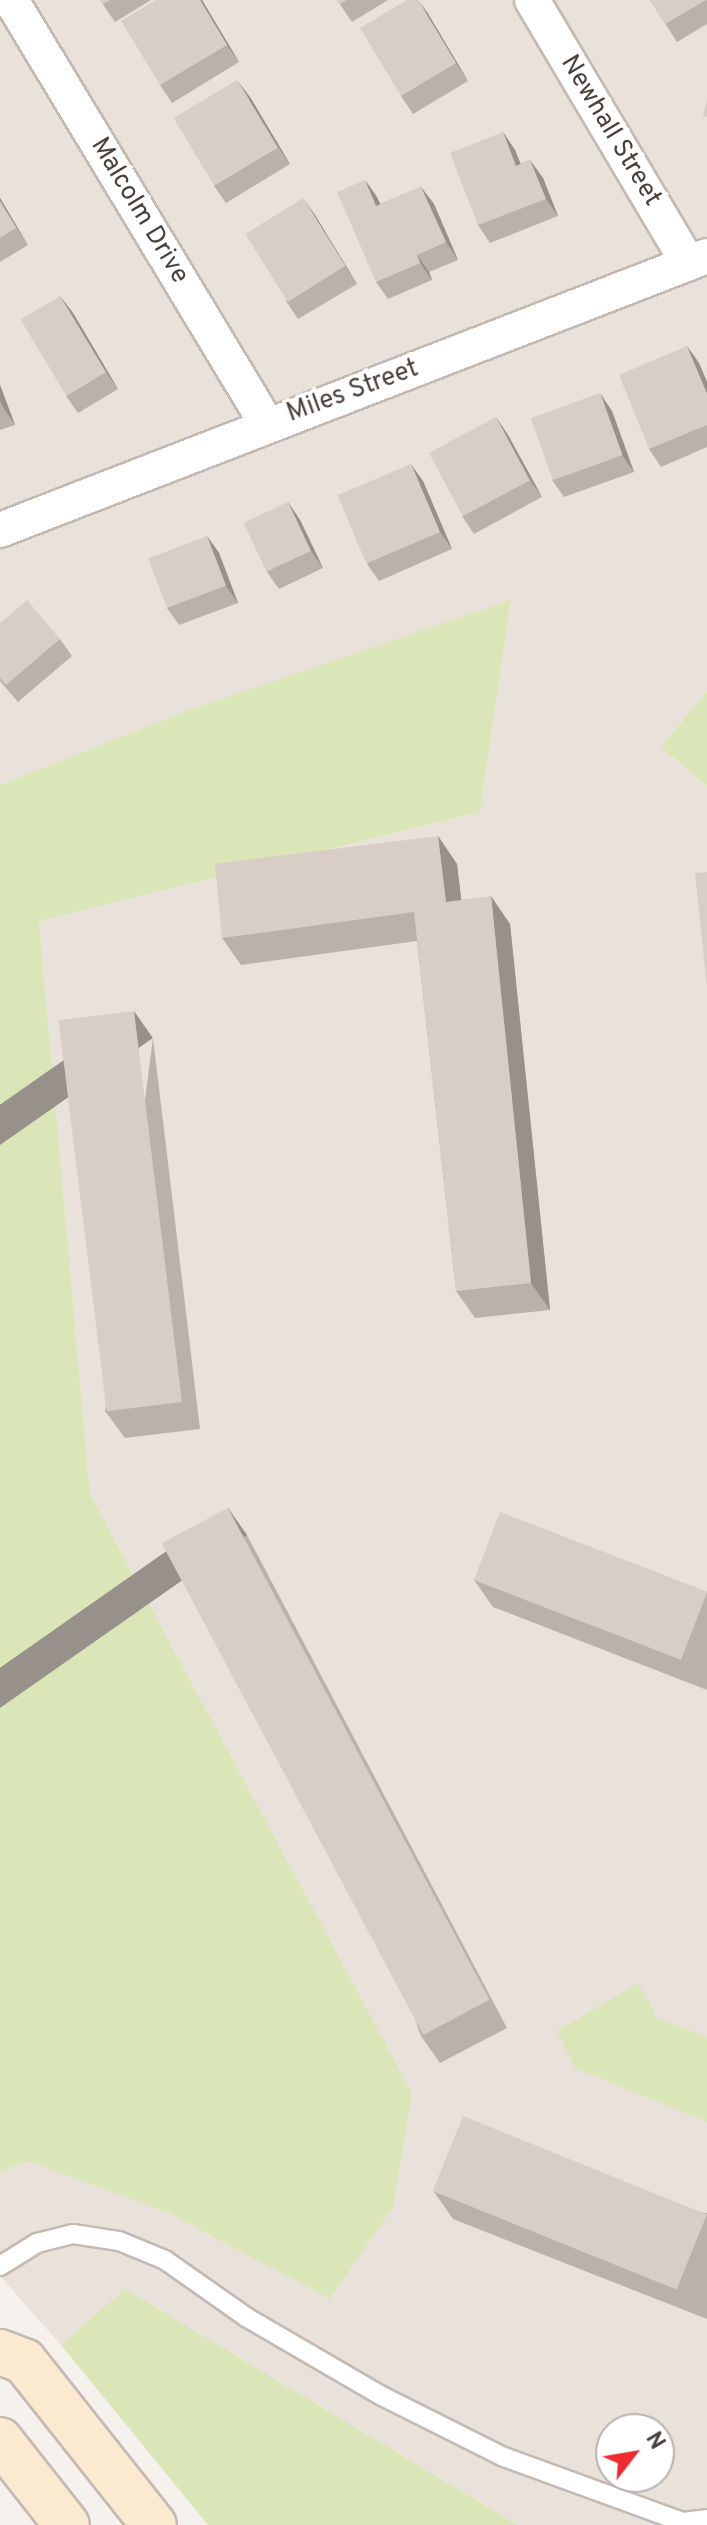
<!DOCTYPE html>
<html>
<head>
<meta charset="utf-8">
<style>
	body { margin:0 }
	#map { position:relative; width:707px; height:2525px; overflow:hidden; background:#f5f1ed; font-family:Overpass,sans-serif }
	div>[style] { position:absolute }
	.residential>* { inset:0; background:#e9e2db }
	.green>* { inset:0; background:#dae6b8 }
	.roads { filter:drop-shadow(2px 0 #c4bab2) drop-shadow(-2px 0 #c4bab2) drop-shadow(0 2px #c4bab2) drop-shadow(0 -2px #c4bab2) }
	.lane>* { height:18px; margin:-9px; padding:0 9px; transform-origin:9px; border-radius:9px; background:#fff }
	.street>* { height:34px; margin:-17px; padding:0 17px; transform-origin:17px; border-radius:17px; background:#fff }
	.secondary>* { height:44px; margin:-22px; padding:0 22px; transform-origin:22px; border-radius:22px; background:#fcead0 }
	.wall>* { inset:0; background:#bbb1a9 }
	.shaded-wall>* { inset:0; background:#98908a; transform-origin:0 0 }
	.building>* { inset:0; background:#d9cec5; transform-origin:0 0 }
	span { translate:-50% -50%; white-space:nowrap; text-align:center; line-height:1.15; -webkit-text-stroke:7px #fff; paint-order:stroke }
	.street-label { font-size:26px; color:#4a413a }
	.north { position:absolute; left:595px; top:2413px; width:80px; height:80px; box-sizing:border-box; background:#fff; border:2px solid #b7b3b0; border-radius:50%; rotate:59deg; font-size:22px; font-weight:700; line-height:32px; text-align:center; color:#4a413a }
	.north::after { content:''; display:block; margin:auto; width:28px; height:36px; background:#ed2c30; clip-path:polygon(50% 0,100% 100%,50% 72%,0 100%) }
</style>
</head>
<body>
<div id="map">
	<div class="residential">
		<i style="clip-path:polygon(evenodd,0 0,707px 0,707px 691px,661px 747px,707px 786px,707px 2525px,518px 2525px,126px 2290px,61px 2345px,0 2276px,0 2172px,28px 2161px,172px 2214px,412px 2094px,90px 1494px,39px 921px,480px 812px,511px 601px,186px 711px,0 785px,0 0,611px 2429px,659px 2429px,659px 2477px,611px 2477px,611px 2429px)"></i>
	</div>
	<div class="green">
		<i style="clip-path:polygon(511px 600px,480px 812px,39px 921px,90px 1494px,412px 2093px,393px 2207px,330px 2299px,171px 2214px,28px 2161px,0 2172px,0 785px,186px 711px)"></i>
		<i style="clip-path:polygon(707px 691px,707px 786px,661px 747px)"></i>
		<i style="clip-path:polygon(638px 1983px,657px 2018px,707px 2037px,707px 2122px,575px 2068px,557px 2031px)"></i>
		<i style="clip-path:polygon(125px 2289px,518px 2525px,208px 2525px,61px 2345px)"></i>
	</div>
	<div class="roads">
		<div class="lane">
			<i style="left:0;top:2266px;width:44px;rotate:-31.9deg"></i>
			<i style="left:37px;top:2243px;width:37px;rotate:-14deg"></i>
			<i style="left:73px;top:2234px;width:47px;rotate:8.7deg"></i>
			<i style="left:119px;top:2241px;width:50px;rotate:22.4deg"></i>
			<i style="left:165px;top:2260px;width:99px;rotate:35.1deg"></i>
			<i style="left:246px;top:2317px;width:157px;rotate:30.2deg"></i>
			<i style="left:382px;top:2396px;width:136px;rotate:26.6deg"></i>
			<i style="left:504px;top:2457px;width:190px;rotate:20deg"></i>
			<i style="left:683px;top:2522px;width:24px;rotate:-7deg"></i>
		</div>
		<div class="street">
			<i style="left:11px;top:0;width:494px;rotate:58.9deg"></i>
			<i style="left:532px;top:0;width:306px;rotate:59.3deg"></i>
			<i style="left:0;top:530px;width:758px;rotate:-21.18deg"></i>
		</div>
		<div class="secondary">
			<i style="left:0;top:2352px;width:26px;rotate:21deg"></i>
			<i style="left:24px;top:2361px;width:209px;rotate:51.6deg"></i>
			<i style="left:0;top:2440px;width:108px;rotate:51.8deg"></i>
		</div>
	</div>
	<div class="wall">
		<i style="clip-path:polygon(100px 0,151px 0,115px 22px)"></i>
		<i style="clip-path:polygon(156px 0,202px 0,239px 62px,172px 103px,160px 85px)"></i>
		<i style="clip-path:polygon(337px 0,388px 0,352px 22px)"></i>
		<i style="clip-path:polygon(650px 0,707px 0,707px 24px,677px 42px)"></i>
		<i style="clip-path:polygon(427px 12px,468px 81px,413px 114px,401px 96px)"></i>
		<i style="clip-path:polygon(250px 97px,290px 164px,226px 203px,214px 186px)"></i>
		<i style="clip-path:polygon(503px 132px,515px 150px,521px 164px,530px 160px,543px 178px,558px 216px,490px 243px,478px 225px)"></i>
		<i style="clip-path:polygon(365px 180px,377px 197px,380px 204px,421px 187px,434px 204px,458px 260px,429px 272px,432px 280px,388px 299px,376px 282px)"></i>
		<i style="clip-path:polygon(0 198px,28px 245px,0 262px)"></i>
		<i style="clip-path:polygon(315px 215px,357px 284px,298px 319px,286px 301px)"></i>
		<i style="clip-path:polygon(60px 296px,73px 313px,118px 389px,78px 413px,66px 396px)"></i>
		<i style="clip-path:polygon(687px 346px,699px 363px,707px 382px,707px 447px,661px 467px,649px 449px)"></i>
		<i style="clip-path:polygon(0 385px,15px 425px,0 430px)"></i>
		<i style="clip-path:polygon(612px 411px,634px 472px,564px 497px,552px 480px)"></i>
		<i style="clip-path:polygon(496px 417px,508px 435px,542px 497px,474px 534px,462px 516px)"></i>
		<i style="clip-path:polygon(423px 481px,452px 549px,379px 581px,367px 564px)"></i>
		<i style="clip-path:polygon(288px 502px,300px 520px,323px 568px,279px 589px,267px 572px)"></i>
		<i style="clip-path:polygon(207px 536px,219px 553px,238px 603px,179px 625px,167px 608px)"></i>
		<i style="clip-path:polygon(0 623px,60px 639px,72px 656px,18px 702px,0 681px)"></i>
		<i style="clip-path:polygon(438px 836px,457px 864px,461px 900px,510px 924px,550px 1310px,475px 1318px,456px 1291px,417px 941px,241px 965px,222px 938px)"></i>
		<i style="clip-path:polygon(153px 1038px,200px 1429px,125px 1438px,105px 1411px)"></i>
		<i style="clip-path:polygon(228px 1508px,247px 1535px,507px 2028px,440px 2063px,421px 2036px)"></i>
		<i style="clip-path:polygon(474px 1580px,707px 1592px,707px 1690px,493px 1607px)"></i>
		<i style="clip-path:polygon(434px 2192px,707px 2213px,707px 2319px,453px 2219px)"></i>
	</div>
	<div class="shaded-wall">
		<i style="clip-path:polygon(200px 0,202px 0,239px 62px,227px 45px)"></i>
		<i style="clip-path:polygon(418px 0,427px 12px,468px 81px,456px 63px)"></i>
		<i style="clip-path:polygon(237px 80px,250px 97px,290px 164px,278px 147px)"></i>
		<i style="clip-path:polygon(503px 132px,515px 150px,528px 183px,516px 166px)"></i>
		<i style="clip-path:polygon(530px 160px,543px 178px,558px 216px,546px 199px)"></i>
		<i style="clip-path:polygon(365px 180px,377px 197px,389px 223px,376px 206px)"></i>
		<i style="clip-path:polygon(421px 187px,434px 204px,458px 260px,446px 242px)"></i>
		<i style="clip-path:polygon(0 198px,28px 245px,0 201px)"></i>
		<i style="clip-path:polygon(303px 198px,315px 215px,357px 284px,345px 266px)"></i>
		<i style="clip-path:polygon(417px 255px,429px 272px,432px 280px,420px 263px)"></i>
		<i style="clip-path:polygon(60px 296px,73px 313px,118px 389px,106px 372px)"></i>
		<i style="clip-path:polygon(687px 346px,699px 363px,707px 382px,707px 394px)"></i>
		<i style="clip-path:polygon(0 385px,15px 425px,3px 407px,0 400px)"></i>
		<i style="clip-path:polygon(600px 393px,612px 411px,634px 472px,622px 455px)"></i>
		<i style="clip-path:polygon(496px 417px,508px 435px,542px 497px,530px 480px)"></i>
		<i style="clip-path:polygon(411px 464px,423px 481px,452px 549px,440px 532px)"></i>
		<i style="clip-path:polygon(288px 502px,300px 520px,323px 568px,311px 551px)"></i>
		<i style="clip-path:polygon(207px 536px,219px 553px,238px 603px,226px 586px)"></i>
		<i style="clip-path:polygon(438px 836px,457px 864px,465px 930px,446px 902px)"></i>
		<i style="clip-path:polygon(491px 896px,510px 924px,550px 1310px,531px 1283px)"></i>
		<i style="left:134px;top:1011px;width:33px;height:394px;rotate:55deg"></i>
		<i style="left:228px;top:1508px;width:33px;height:557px;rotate:55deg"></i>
	</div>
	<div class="building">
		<i style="clip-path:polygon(100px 0,110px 0,103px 4px)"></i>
		<i style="clip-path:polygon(156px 0,200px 0,227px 45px,160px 85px,121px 21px)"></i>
		<i style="clip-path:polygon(337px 0,347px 0,340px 4px)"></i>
		<i style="clip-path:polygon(407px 0,418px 0,456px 63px,401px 96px,360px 28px)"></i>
		<i style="clip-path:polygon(650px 0,706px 0,665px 24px)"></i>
		<i style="left:237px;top:80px;width:79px;height:74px;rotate:59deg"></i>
		<i style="clip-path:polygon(707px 100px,707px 117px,703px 116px)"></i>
		<i style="clip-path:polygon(503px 132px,516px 166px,530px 160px,546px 199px,478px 225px,450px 153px)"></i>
		<i style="clip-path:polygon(365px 180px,376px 206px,421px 187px,446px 242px,417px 255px,420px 263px,376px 282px,337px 192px)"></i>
		<i style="left:303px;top:198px;width:80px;height:68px;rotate:58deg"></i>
		<i style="clip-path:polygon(0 201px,16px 228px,0 238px)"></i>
		<i style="left:60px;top:296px;width:89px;height:46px;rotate:59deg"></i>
		<i style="clip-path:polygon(687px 346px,707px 394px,707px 425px,649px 449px,619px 375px)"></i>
		<i style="left:600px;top:393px;width:66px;height:74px;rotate:70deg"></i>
		<i style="left:496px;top:417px;width:72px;height:76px;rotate:62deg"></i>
		<i style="left:411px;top:464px;width:74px;height:80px;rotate:67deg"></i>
		<i style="left:288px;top:502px;width:54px;height:49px;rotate:65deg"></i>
		<i style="left:207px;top:536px;width:53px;height:63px;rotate:69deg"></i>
		<i style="clip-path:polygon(27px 600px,60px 639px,6px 685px,0 678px,0 623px)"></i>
		<i style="clip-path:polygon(438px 836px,446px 902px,491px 896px,531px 1283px,456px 1291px,414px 912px,222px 938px,215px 864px)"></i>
		<i style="clip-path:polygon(707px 872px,707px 987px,695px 873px)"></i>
		<i style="left:134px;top:1011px;width:394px;height:76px;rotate:83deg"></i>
		<i style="left:228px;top:1508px;width:557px;height:75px;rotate:62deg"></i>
		<i style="left:500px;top:1512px;width:222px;height:73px;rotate:21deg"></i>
		<i style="left:463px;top:2116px;width:263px;height:81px;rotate:22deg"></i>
	</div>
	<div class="street-label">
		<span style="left:610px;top:131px;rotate:59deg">Newhall Street</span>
		<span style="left:139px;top:211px;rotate:59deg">Malcolm Drive</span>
		<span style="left:353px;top:392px;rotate:-20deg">Miles Street</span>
	</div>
	<div class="north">N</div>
</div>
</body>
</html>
